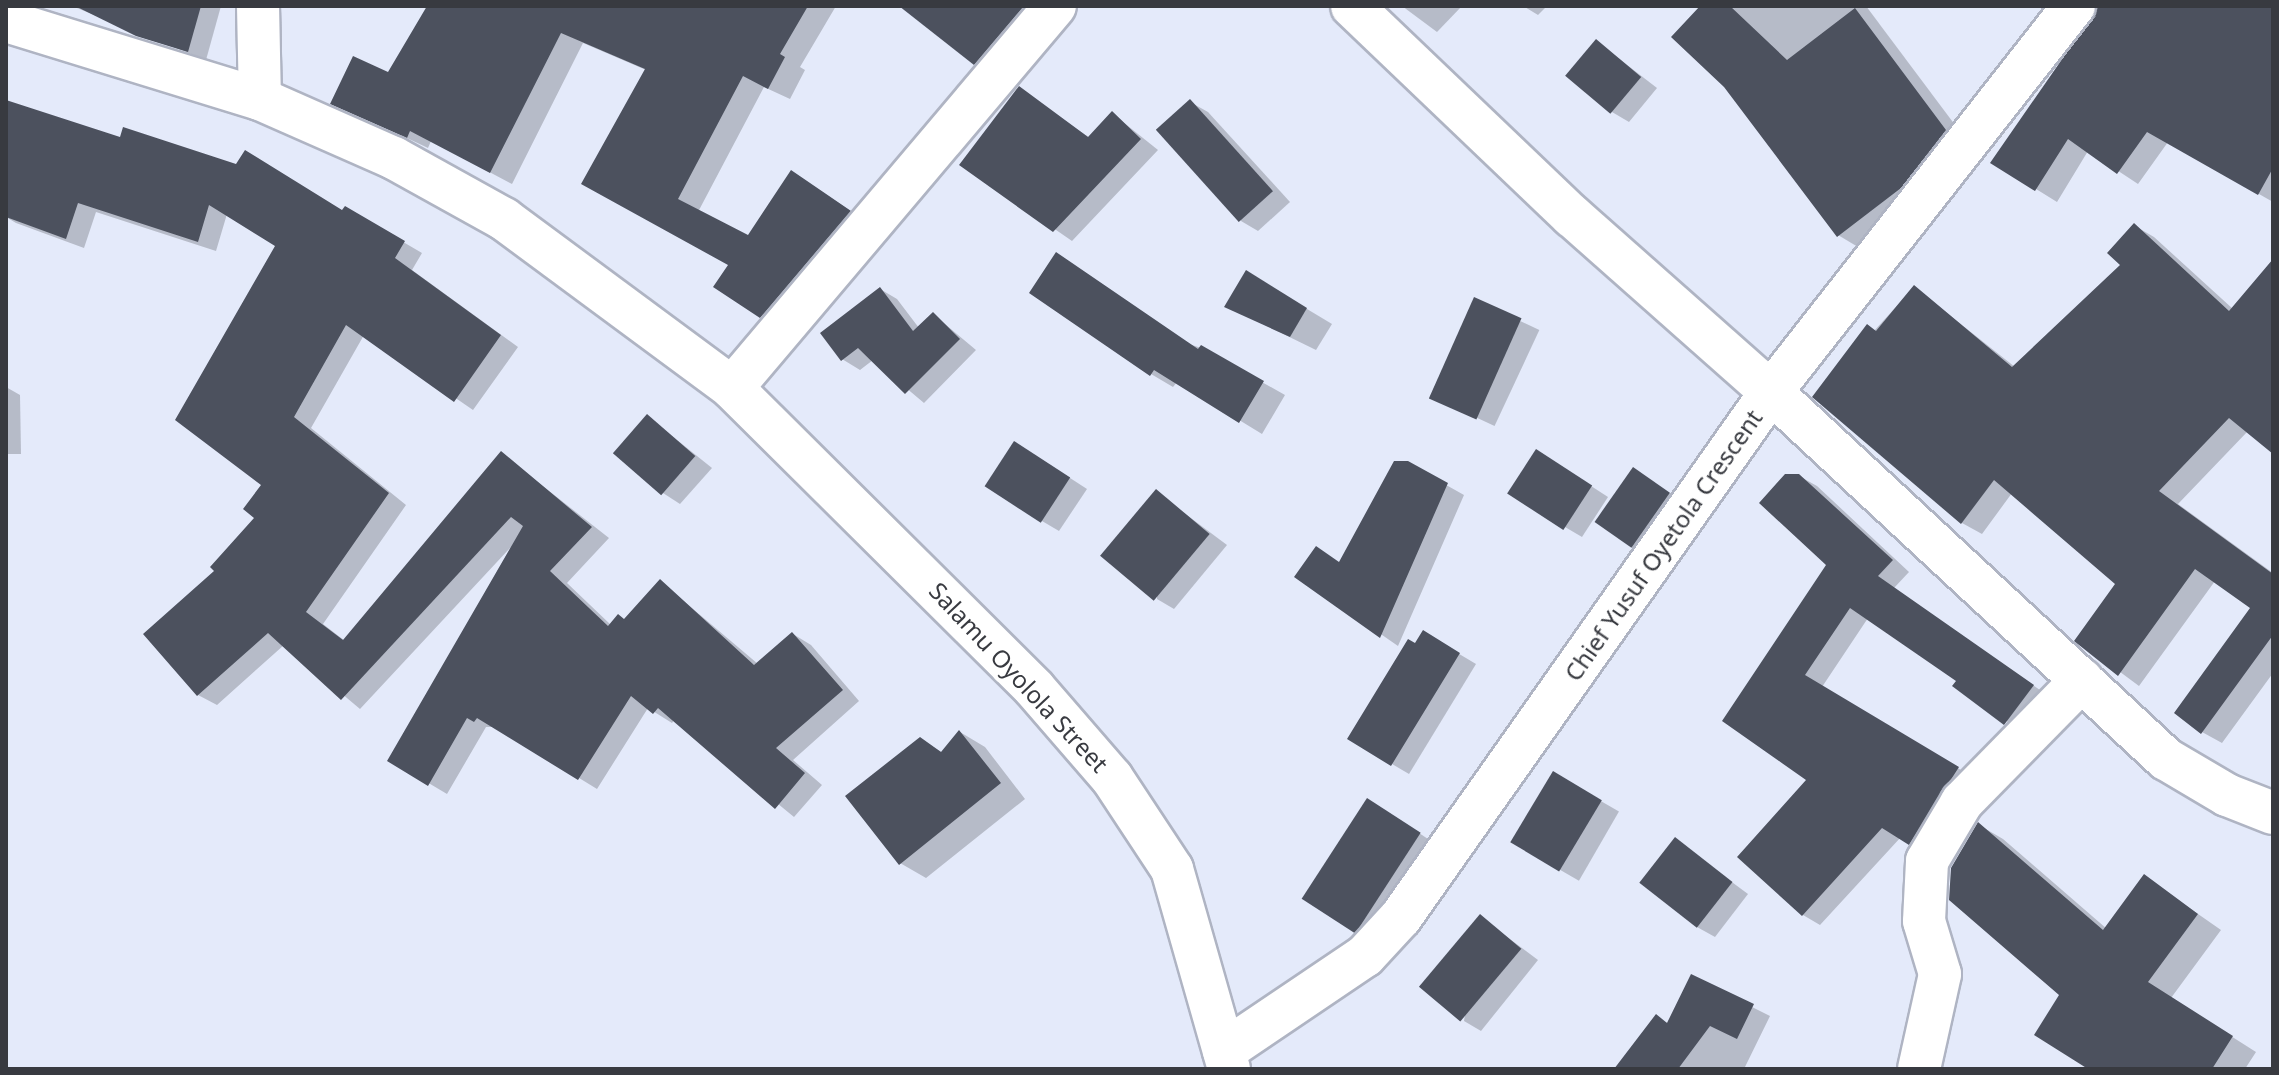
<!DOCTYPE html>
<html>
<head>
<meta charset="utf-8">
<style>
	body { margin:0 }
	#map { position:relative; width:2279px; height:1075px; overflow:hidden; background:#e4eafa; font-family:"Noto Sans",sans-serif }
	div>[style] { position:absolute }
	.shadow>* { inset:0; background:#0003; transform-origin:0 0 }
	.building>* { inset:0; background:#4c515e; transform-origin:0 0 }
	.roads { filter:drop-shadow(2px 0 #afb4c3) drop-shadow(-2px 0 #afb4c3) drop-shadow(0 2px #afb4c3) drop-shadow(0 -2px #afb4c3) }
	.street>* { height:42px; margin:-21px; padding:0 21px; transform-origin:21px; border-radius:21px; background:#fff }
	span { translate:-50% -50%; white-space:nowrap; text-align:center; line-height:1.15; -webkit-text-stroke:8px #fff; paint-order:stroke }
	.street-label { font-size:24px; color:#383a40 }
	.frame { position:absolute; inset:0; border:8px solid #383a40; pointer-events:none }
</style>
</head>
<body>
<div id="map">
	<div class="shadow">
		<i style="clip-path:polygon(72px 6px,221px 6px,206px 60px)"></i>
		<i style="clip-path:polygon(429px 6px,836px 6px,800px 67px,805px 70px,790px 99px,764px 87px,698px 212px,748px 238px,812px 185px,870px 224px,782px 328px,761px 316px,730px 265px,583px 183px,646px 70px,583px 43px,512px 184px,431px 141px,428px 148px,333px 103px,389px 74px)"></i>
		<i style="clip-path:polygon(926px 6px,1059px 6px,997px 76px,975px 64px)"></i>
		<i style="clip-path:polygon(1402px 6px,1462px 6px,1437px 32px)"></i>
		<i style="clip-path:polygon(1523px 6px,1547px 6px,1538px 15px)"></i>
		<i style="clip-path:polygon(1703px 6px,1866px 6px,1970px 145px,1863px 250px,1838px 235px)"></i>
		<i style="clip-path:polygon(2104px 6px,2273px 6px,2273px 202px,2168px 142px,2138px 184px,2088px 151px,2057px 202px,1992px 162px)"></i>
		<i style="clip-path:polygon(1596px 41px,1657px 88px,1629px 122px,1612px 112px)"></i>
		<i style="clip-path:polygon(1019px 89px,1090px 138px,1113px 114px,1158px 150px,1072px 241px,961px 164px)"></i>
		<i style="clip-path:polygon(6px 102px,343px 212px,345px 208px,422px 253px,412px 270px,518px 347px,473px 410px,364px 335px,311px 428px,406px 505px,323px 624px,345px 641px,502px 454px,609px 538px,567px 583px,611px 625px,626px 621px,660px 581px,758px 664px,793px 634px,811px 645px,859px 701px,793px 760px,822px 785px,794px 817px,675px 719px,672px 723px,648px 708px,597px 789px,496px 727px,486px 727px,447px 794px,390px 760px,511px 547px,360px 709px,284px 645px,217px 705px,198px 695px,217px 571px,257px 517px,264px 484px,277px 245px,227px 214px,216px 251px,96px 212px,84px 248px,16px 223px,6px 217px)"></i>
		<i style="clip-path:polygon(1190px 102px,1208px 112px,1290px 202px,1258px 231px,1241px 221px)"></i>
		<i style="clip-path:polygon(2135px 226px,2154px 237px,2233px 309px,2273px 270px,2273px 451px,2248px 431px,2178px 504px,2273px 573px,2273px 673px,2222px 743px,2202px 732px,2252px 608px,2215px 581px,2139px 686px,2077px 640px,2118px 583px,2012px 493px,1982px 534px,1962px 523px,1814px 397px,1914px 287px,2015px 367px,2122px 265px)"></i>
		<i style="clip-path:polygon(1272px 288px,1332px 324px,1316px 350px,1226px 306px)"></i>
		<i style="clip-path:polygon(880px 289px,897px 299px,919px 328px,933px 314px,976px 350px,924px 403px,873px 360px,860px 370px,842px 359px)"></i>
		<i style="clip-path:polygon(1032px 292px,1201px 348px,1285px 395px,1262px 434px,1177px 382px,1173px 387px,1151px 374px)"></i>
		<i style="left:1475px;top:300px;width:71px;height:106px;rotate:25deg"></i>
		<i style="clip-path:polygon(6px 387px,20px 395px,21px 454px,6px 454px)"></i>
		<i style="clip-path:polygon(647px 416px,712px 468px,680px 504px,663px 493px)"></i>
		<i style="clip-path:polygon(1033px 454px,1087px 489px,1059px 531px,1042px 521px)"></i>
		<i style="clip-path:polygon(1554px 462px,1608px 497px,1582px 537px,1565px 527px)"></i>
		<i style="clip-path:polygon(1407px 463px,1464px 495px,1398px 646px,1297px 576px,1340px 563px)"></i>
		<i style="clip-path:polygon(1634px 469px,1687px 505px,1650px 557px,1632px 547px)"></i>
		<i style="clip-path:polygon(1799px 476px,1817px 486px,1909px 572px,1894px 588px,2050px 697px,2022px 734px,1959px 680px,1868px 618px,1822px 687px,1976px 779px,1927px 853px,1901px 837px,1820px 925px,1803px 915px,1809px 779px,1724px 721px,1829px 565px)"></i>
		<i style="clip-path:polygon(1156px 492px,1227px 545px,1174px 609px,1157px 599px)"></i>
		<i style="clip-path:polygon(1424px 633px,1476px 664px,1409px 774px,1392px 764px,1416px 646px)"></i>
		<i style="clip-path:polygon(960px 732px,985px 747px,1025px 799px,926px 878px,900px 863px,920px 739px,943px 753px)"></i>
		<i style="left:1554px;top:774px;width:75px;height:80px;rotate:30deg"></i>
		<i style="clip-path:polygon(1386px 811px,1437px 845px,1372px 941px,1355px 931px)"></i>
		<i style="clip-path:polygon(1979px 825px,2003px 839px,2107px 929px,2145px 877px,2221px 930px,2171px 998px,2256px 1052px,2245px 1069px,2092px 1069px,2062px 994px)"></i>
		<i style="clip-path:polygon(1675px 840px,1748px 894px,1715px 937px,1697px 927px)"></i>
		<i style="clip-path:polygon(1480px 917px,1538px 960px,1481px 1031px,1464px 1021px)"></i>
		<i style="clip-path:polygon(1692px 977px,1770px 1016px,1744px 1069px,1617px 1069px,1657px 1017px,1669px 1024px)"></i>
	</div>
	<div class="building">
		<i style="clip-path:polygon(75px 6px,201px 6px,188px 52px,136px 36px)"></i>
		<i style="clip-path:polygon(427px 6px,808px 6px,780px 54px,785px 57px,768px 89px,743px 76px,678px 199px,748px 235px,791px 170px,851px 211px,760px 318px,713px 287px,728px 265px,581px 184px,645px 69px,561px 33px,490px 173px,410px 131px,407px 138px,330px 104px,353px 56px,388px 72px)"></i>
		<i style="clip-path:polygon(899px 6px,1024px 6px,974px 65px)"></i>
		<i style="clip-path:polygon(1700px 6px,1730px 6px,1787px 60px,1855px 8px,1946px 130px,1901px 188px,1837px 237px,1724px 87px,1671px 37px)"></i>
		<i style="clip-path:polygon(2099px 6px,2273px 6px,2273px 168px,2258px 195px,2147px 132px,2117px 174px,2068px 139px,2035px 191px,1990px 163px)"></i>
		<i style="left:1596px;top:39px;width:59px;height:48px;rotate:40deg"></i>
		<i style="clip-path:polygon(1019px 86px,1088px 137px,1112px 111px,1141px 139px,1053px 232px,959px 165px)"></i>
		<i style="left:1190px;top:99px;width:124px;height:46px;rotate:48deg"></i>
		<i style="clip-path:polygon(6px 100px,120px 137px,123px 127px,236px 164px,245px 150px,342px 210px,345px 206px,405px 241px,395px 258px,501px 335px,454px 402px,346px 325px,294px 417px,389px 493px,306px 612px,343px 640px,501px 451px,592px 527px,550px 571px,608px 626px,618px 614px,624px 619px,660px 579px,754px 665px,792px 632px,843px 690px,776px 748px,805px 773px,775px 809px,658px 708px,653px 714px,631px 696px,578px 780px,477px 718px,474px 722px,467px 718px,428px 786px,387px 761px,523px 526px,511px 517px,341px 700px,268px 633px,197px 696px,143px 634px,214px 571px,210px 567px,254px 518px,243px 509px,261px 485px,175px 420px,275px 246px,209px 205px,198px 242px,78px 203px,66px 239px,6px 217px)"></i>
		<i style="clip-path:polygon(2134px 223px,2229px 311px,2273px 259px,2273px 454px,2229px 418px,2159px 491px,2273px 574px,2273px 635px,2201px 734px,2174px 713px,2250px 608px,2195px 569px,2118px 676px,2074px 641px,2115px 584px,1994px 480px,1961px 524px,1812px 397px,1867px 324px,1876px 331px,1914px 285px,2012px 367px,2120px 265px,2107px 253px)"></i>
		<i style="clip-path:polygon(1056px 252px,1198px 349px,1201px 345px,1264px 381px,1239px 423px,1154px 370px,1150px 376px,1029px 293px)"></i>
		<i style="clip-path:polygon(1246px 270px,1307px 308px,1290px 337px,1224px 307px)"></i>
		<i style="clip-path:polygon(880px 287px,913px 331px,933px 312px,960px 339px,905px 394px,858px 348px,841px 361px,820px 333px)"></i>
		<i style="left:1474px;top:297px;width:52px;height:111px;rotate:24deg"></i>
		<i style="left:647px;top:414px;width:64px;height:52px;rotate:41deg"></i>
		<i style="left:1014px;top:441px;width:67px;height:54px;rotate:33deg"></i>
		<i style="left:1536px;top:449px;width:67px;height:53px;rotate:33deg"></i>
		<i style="clip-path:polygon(1394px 461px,1408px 461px,1448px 483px,1380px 638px,1294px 577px,1316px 546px,1339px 562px)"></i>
		<i style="left:1633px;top:467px;width:45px;height:67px;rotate:35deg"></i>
		<i style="clip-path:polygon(1785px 474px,1799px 474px,1893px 560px,1878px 576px,2034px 685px,2004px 725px,1952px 686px,1956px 681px,1850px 608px,1805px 675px,1959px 767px,1909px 845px,1882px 828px,1802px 916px,1737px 857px,1806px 780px,1722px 721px,1826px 565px,1759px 503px)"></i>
		<i style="left:1156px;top:489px;width:70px;height:87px;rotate:40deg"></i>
		<i style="clip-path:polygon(1423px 630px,1460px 653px,1391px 766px,1347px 739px,1408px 639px,1415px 643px)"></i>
		<i style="clip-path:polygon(959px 730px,1001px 783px,899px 865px,845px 796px,920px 737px,941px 752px)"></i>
		<i style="left:1553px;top:771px;width:57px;height:83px;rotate:31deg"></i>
		<i style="left:1367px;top:798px;width:64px;height:120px;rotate:33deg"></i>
		<i style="clip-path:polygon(1978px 822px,2103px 930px,2144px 874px,2198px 914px,2148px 982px,2233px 1036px,2212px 1069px,2088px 1069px,2034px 1035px,2059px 995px,1949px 900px,1951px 868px)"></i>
		<i style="left:1675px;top:837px;width:73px;height:58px;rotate:38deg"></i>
		<i style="left:1480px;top:914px;width:54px;height:95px;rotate:40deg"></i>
		<i style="clip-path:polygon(1691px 974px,1754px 1004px,1737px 1039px,1710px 1026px,1678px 1069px,1614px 1069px,1656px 1014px,1667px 1023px)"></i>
	</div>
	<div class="roads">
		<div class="street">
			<i style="left:258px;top:6px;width:93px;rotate:88.8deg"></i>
			<i style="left:1352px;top:6px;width:304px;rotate:43.7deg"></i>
			<i style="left:1572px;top:216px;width:266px;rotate:41.5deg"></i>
			<i style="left:1771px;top:392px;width:539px;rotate:42.9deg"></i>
			<i style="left:2166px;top:759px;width:71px;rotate:30.5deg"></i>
			<i style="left:2227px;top:795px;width:49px;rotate:21.4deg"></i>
			<i style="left:6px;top:21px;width:266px;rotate:17.1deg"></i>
			<i style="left:260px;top:99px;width:146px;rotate:23.8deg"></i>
			<i style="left:394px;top:158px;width:126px;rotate:29deg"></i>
			<i style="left:504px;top:219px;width:284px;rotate:36.5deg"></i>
			<i style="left:732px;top:388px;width:426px;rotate:44.8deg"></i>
			<i style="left:1034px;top:688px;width:119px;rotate:49.1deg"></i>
			<i style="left:1112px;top:778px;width:109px;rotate:56.6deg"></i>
			<i style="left:1172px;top:869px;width:208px;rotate:74.1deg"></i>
			<i style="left:732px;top:388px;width:500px;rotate:-49.78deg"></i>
			<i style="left:1224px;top:1051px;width:170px;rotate:-34deg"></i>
			<i style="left:1365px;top:956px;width:53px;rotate:-47.3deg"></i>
			<i style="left:1401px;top:917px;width:642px;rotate:-54.83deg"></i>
			<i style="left:1771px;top:392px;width:491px;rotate:-51.9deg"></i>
			<i style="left:1919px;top:1069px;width:97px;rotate:-77.5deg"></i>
			<i style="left:1940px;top:974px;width:55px;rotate:-106.8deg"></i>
			<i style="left:1924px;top:921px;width:60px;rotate:-87.1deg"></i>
			<i style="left:1927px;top:861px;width:69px;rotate:-59.3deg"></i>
			<i style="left:1962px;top:802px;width:171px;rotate:-45.5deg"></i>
		</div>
	</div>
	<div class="street-label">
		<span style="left:1663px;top:545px;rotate:-55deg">Chief Yusuf Oyetola Crescent</span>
		<span style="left:1019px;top:677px;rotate:47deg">Salamu Oyolola Street</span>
	</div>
	<div class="frame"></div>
</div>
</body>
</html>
